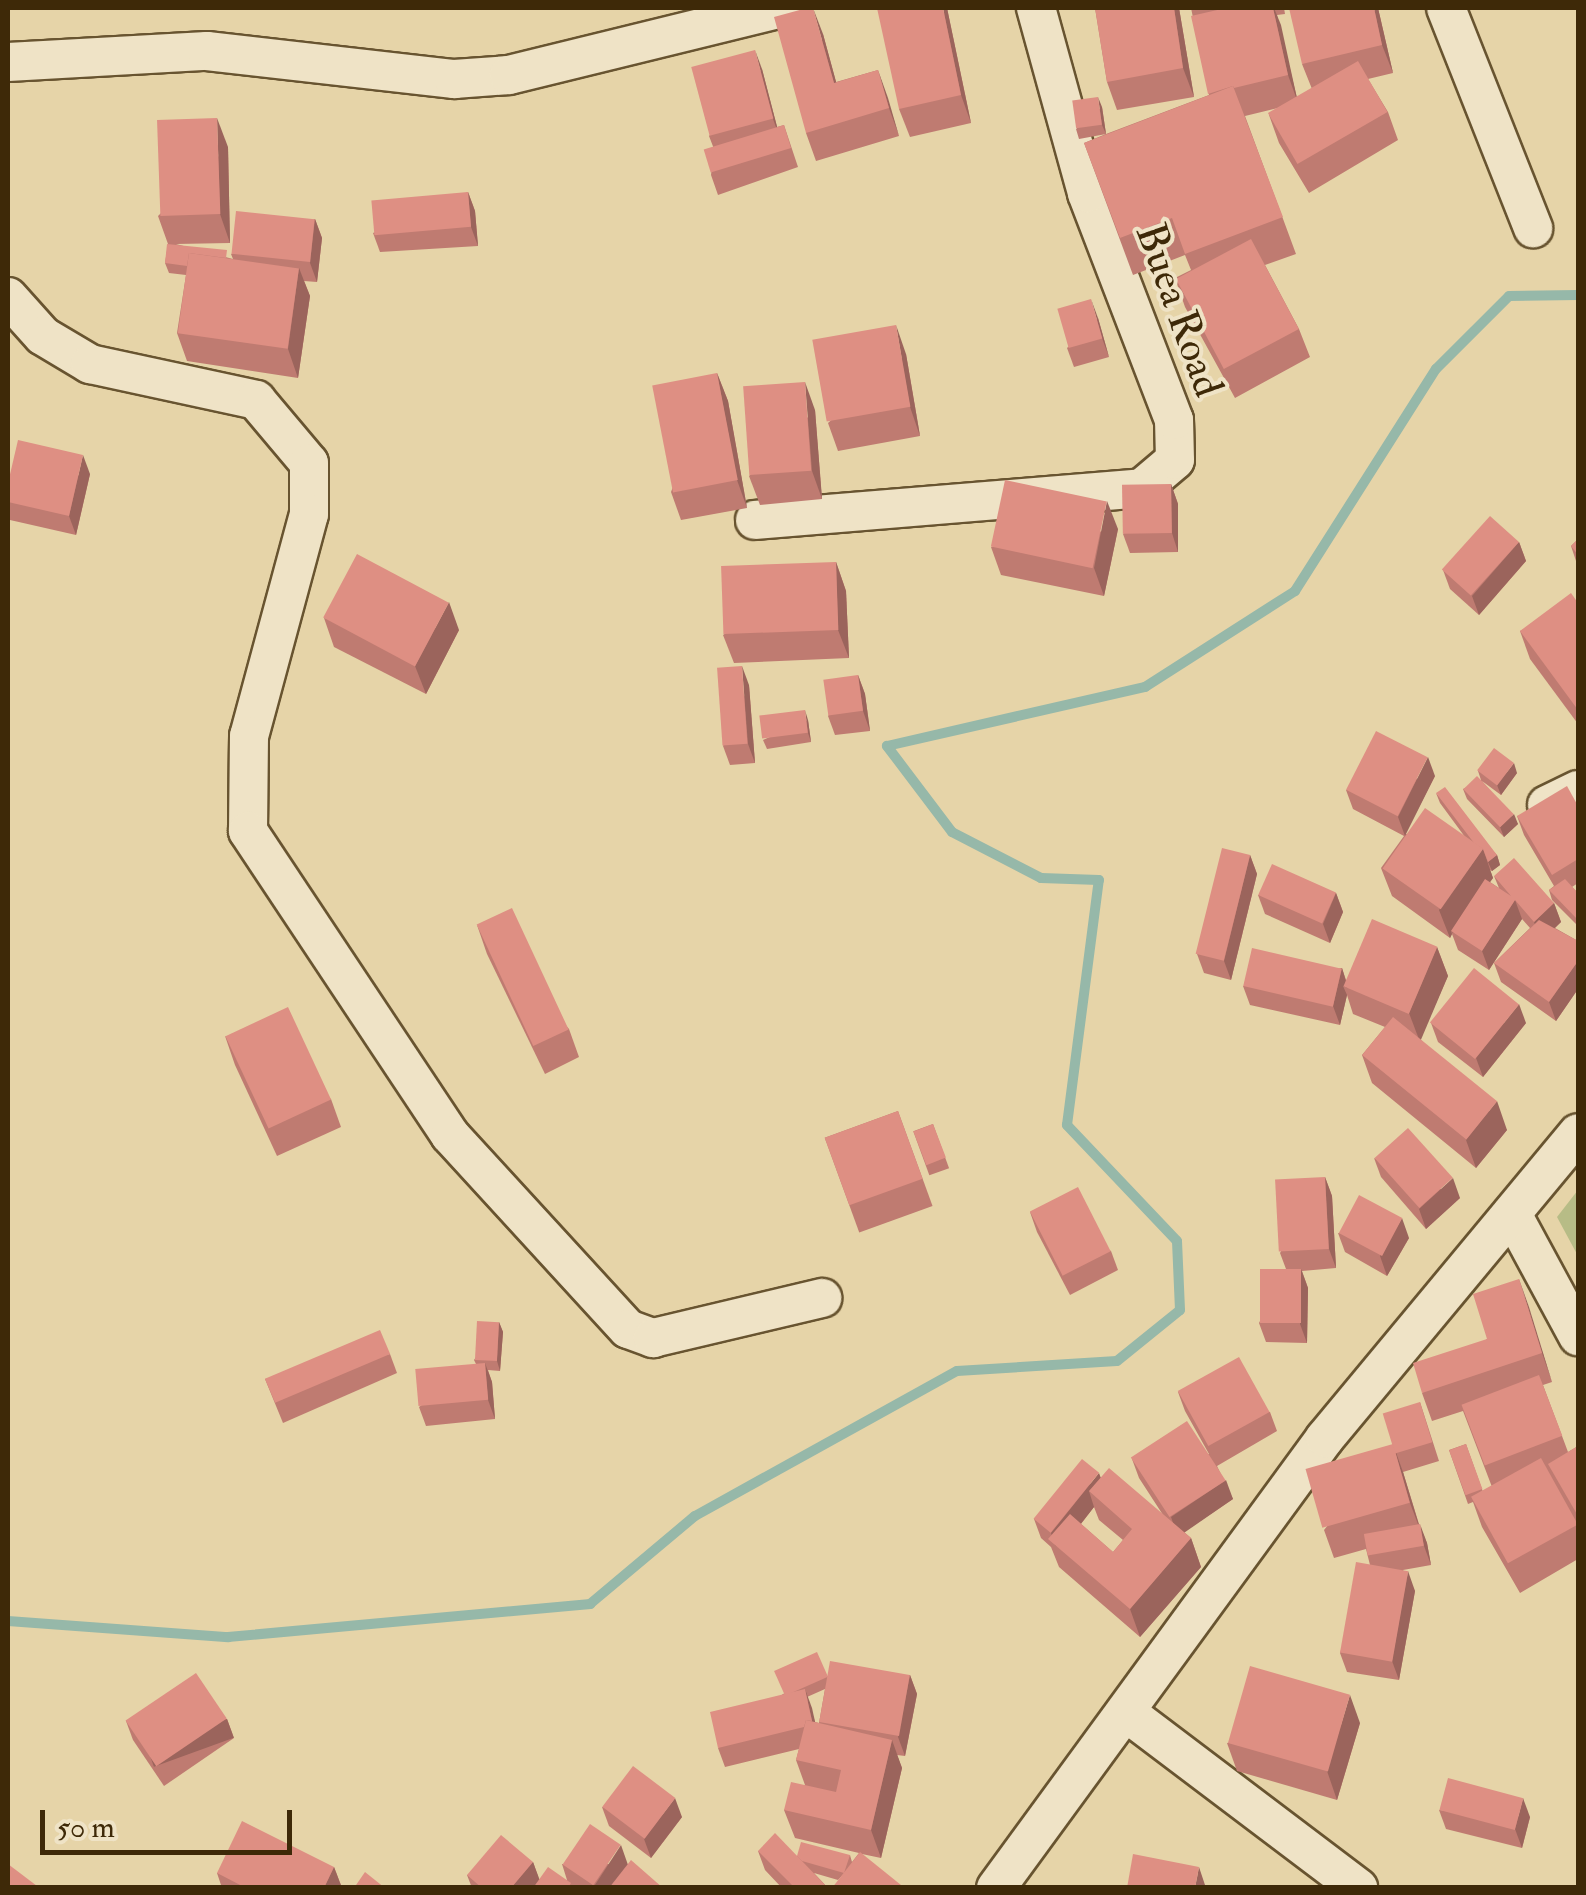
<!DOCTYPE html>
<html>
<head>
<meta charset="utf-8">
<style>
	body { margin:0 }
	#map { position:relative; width:1586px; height:1895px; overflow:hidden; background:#e6d4a8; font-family:"IM FELL Double Pica",serif }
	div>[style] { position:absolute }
	.green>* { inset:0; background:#b7bc86 }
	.stream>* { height:10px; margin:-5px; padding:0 5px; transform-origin:5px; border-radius:5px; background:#96b8a9 }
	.roads { filter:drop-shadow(2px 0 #685430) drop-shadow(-2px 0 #685430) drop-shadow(0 2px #685430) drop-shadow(0 -2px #685430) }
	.minor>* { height:38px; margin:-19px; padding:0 19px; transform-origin:19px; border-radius:19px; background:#efe3c6 }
	.wall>* { inset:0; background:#bf7b71; transform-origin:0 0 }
	.shaded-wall>* { inset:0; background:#9b645c; transform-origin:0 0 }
	.building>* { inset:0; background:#de8f83; transform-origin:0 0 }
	span { translate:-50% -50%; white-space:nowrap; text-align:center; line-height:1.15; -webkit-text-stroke:8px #efe3c6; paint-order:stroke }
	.street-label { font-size:42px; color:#3e2908 }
	.frame { position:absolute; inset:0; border:10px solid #3e2908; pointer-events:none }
	.scale { position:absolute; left:40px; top:1810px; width:252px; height:45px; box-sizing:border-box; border:5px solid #3e2908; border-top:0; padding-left:12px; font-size:30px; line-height:35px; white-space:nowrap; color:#3e2908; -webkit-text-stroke:8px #efe3c6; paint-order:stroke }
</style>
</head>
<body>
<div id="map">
	<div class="green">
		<i style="clip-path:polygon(1578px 1190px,1578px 1256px,1557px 1217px)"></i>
	</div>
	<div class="stream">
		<i style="left:8px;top:1621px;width:221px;rotate:4.2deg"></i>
		<i style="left:228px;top:1637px;width:364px;rotate:-5.2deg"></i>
		<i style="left:590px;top:1604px;width:137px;rotate:-40deg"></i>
		<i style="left:695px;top:1516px;width:299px;rotate:-29deg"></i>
		<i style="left:957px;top:1371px;width:160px;rotate:-3.6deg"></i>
		<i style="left:1117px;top:1361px;width:81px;rotate:-39deg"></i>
		<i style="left:1180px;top:1310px;width:69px;rotate:-92.5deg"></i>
		<i style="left:1177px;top:1241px;width:160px;rotate:-133.5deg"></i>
		<i style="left:1067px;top:1125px;width:247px;rotate:-82.6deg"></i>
		<i style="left:1099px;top:880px;width:58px;rotate:-178deg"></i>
		<i style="left:1041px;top:878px;width:100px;rotate:-152.7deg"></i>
		<i style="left:952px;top:832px;width:108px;rotate:-127.1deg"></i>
		<i style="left:887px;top:746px;width:265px;rotate:-12.9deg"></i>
		<i style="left:1145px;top:687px;width:178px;rotate:-32.6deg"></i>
		<i style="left:1295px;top:591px;width:263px;rotate:-57.6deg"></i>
		<i style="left:1436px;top:369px;width:103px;rotate:-45deg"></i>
		<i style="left:1509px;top:296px;width:69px;rotate:-0.8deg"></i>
	</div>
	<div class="roads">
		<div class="minor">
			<i style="left:1446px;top:8px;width:237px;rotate:68.4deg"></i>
			<i style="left:8px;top:62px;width:199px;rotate:-3.2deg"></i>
			<i style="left:207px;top:51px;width:249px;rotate:6.5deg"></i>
			<i style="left:454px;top:79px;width:55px;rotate:-4.2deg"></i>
			<i style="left:509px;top:75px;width:281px;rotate:-13.8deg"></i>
			<i style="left:8px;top:297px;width:52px;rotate:48.1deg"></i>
			<i style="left:43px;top:336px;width:55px;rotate:30.8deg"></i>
			<i style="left:90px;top:364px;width:170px;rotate:12.2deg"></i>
			<i style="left:256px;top:400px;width:82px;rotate:49.9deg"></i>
			<i style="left:309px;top:463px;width:51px;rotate:90deg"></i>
			<i style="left:309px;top:514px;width:230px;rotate:105.1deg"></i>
			<i style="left:249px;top:736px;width:95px;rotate:90.6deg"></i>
			<i style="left:248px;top:831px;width:365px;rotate:56.4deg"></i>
			<i style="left:450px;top:1135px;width:263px;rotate:47.5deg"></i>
			<i style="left:628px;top:1329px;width:27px;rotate:20deg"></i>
			<i style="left:653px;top:1338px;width:174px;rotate:-13.3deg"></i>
			<i style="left:755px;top:520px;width:388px;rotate:-4.7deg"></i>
			<i style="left:1142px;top:488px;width:43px;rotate:-40.3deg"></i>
			<i style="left:1175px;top:460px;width:40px;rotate:-91.4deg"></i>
			<i style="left:1174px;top:420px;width:243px;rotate:-111deg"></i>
			<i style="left:1087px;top:193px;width:192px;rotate:-105.4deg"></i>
			<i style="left:1547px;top:805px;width:34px;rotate:-26deg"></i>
			<i style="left:1512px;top:1214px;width:139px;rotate:61.6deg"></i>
			<i style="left:1127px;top:1713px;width:290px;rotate:37.1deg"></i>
			<i style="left:996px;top:1888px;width:557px;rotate:-53.83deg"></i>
			<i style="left:1325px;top:1438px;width:396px;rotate:-50.3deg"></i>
		</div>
	</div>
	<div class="wall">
		<i style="clip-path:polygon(947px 8px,971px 123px,910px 137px,899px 109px)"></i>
		<i style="clip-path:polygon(1095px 8px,1179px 8px,1194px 97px,1117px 110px,1107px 82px)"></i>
		<i style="clip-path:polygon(1191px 8px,1284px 8px,1285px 14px,1277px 15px,1297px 98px,1312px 89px,1302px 64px,1378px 8px,1393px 73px,1368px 79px,1388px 112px,1398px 140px,1309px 193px,1279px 143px,1269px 115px,1282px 107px,1245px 116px,1296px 254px,1265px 265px,1299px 329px,1310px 357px,1235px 398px,1185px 307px,1175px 278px,1191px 270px,1185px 255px,1133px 275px,1084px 143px,1106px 134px,1079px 139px,1076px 129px,1102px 107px,1106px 134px,1209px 95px)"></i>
		<i style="clip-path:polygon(823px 34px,836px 82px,878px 70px,899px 136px,816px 161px,806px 133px)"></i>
		<i style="clip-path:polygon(762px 69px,777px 127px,784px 125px,798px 167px,718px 195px,711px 175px,714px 149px,709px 136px)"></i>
		<i style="clip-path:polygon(228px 147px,230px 243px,176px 244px,233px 259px,231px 254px,315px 219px,322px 238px,317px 282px,304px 281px,310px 296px,298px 378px,187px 361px,177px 333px,186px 275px,169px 273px,165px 263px,168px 244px,158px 216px)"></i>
		<i style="clip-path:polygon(468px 192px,475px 211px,478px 246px,380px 252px,373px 233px)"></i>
		<i style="clip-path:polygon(1098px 318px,1109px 357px,1074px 367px,1067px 348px)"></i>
		<i style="clip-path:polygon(906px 354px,920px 436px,838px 451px,828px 423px)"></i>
		<i style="clip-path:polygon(717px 373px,728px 401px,747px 508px,681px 520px,671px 492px)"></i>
		<i style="clip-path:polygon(815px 410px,822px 499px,760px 505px,749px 476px)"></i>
		<i style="clip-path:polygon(90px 474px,76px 535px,10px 520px,8px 512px,8px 483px)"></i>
		<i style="clip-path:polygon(1171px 484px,1178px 504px,1178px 552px,1130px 553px,1123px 534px)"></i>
		<i style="clip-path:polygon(1118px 529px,1104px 596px,1001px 575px,991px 547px)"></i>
		<i style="clip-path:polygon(1578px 539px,1578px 567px,1571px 546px)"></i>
		<i style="clip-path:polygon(1519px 542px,1526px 561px,1479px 615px,1450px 589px,1443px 570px)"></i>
		<i style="clip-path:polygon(836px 562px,846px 591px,849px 658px,734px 663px,723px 635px)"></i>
		<i style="clip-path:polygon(1578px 603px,1578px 724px,1530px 659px,1520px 631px)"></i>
		<i style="clip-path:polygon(324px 618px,459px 630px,426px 694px,334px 647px)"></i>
		<i style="clip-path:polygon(858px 675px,865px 694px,870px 731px,835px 735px,828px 716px)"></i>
		<i style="clip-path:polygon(749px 685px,755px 763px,730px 765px,723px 746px)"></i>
		<i style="clip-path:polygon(808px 720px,811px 742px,767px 749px,763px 740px)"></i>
		<i style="clip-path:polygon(1478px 771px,1517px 773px,1501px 795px,1482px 781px,1518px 824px,1504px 837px,1467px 799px,1463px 789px,1481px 780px)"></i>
		<i style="clip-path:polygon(1435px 776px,1405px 834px,1465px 837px,1440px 803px,1436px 793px,1497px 855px,1500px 865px,1492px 871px,1490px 870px,1493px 878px,1490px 882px,1499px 888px,1494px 876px,1554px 903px,1561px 922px,1555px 928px,1578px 941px,1578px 989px,1556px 1021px,1501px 982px,1494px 963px,1530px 928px,1522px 919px,1489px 970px,1458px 950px,1452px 934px,1450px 938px,1392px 896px,1381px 868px,1404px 836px,1353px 809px,1346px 790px)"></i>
		<i style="clip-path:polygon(1578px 806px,1578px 883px,1572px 887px,1578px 893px,1578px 926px,1552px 900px,1549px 890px,1554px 886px,1524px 835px,1517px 816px)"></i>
		<i style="clip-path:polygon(1250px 855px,1257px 874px,1231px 980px,1204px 973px,1197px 954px)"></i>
		<i style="clip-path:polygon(1336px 893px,1343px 912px,1330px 943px,1265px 914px,1258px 895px)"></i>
		<i style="clip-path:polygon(477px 925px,569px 1029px,579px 1057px,545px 1074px,487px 954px)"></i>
		<i style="clip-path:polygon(1437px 947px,1448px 976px,1420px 1039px,1507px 1130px,1476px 1168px,1372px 1083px,1362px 1055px,1385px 1027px,1353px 1014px,1347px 995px,1340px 1025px,1250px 1005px,1243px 986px,1342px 968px,1346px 980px)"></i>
		<i style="clip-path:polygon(1431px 1023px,1526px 1023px,1483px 1077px,1438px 1042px)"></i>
		<i style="clip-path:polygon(225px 1036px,331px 1099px,341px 1127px,277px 1156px,235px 1065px)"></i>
		<i style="left:898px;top:1111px;width:101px;height:78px;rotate:70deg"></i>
		<i style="left:933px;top:1124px;width:47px;height:21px;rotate:70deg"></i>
		<i style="clip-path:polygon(1374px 1158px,1460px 1198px,1426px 1229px,1381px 1177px)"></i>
		<i style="clip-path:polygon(1325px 1177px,1332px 1196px,1336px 1268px,1302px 1271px,1308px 1288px,1307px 1343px,1266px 1342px,1259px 1323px,1286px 1269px,1280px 1253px)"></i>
		<i style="clip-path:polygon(1030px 1212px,1111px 1251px,1118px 1270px,1070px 1295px,1037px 1232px)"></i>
		<i style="clip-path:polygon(1338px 1233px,1409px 1238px,1387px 1276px,1345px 1252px)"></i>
		<i style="clip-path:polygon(1519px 1279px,1552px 1382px,1543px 1385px,1568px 1452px,1578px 1446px,1578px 1559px,1520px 1593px,1482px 1527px,1473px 1502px,1468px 1504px,1449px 1450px,1466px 1444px,1483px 1492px,1492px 1487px,1463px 1411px,1432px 1421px,1422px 1393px,1487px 1339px)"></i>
		<i style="clip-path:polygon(499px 1322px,503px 1332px,500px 1371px,488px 1370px,492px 1382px,495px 1419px,426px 1426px,419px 1407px,476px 1364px,474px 1360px)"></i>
		<i style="clip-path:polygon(390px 1354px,397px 1373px,283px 1423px,265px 1379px)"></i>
		<i style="clip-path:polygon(evenodd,1178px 1392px,1270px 1412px,1277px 1431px,1217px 1466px,1233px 1499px,1184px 1532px,1191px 1538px,1201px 1567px,1140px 1637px,1059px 1567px,1051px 1547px,1041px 1538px,1034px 1519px,1101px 1477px,1163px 1515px,1139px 1478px,1132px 1459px,1209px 1454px,1185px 1411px,1178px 1392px,1094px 1507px,1099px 1520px,1123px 1540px,1113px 1552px,1081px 1524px,1094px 1507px)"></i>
		<i style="clip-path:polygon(1420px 1402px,1439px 1461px,1403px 1472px,1419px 1524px,1427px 1543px,1431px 1565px,1403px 1570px,1415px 1591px,1399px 1680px,1347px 1672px,1340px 1653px,1370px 1565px,1366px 1549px,1334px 1558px,1324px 1530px,1393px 1444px)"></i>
		<i style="clip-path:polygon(evenodd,910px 1675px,917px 1694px,905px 1756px,897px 1755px,902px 1768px,881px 1858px,862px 1854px,838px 1880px,814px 1873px,828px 1888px,782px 1888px,765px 1870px,758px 1851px,797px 1856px,850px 1855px,852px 1862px,859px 1853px,795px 1838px,784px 1810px,805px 1785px,796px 1760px,799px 1749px,725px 1767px,718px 1748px,783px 1694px,827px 1676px,910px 1675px,825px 1689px,819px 1723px,815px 1722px,807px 1697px,825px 1689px)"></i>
		<i style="clip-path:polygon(227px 1719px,234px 1738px,164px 1786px,133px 1740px,126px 1721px)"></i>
		<i style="clip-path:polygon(1360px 1723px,1337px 1800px,1237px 1771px,1227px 1743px)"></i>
		<i style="clip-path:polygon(602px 1807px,682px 1817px,651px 1858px,609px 1826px)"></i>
		<i style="clip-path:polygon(1439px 1810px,1530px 1817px,1522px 1848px,1446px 1829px)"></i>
		<i style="clip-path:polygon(533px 1862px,539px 1879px,567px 1880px,562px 1864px,628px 1864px,663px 1888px,472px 1888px,467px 1875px)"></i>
		<i style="clip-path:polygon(334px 1867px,342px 1888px,222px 1888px,217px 1873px)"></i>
	</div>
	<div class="shaded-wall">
		<i style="clip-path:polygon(813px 8px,823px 34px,844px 111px,834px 83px)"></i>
		<i style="clip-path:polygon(943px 8px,947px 8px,971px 123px,961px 95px)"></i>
		<i style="clip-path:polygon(1174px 8px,1179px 8px,1194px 97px,1183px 68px)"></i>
		<i style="clip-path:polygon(1273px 8px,1274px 8px,1281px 25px,1298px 103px,1288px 75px)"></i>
		<i style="clip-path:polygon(1374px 8px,1378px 8px,1393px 73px,1382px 45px)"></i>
		<i style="clip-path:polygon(755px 50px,762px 69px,780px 138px,773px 119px)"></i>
		<i style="clip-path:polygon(878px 70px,888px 98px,899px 136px,889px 108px)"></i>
		<i style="clip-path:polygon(1098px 97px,1102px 107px,1106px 134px,1102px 125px)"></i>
		<i style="clip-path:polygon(217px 118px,228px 147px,230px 243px,220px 214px)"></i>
		<i style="clip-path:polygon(468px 192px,475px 211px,478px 246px,471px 227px)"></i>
		<i style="clip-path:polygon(315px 219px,322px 238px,317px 282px,310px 263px)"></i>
		<i style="clip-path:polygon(299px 268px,310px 296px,298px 378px,288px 349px)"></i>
		<i style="clip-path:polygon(1091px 299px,1098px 318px,1109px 357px,1102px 338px)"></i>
		<i style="clip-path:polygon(896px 325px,906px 354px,920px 436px,910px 407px)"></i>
		<i style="clip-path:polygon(717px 373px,728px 401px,747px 508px,737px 480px)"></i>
		<i style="clip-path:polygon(805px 382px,815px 410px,822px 499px,812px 471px)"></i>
		<i style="clip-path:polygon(83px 455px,90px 474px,76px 535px,69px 516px)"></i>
		<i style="clip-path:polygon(1171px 484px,1178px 504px,1178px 552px,1172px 533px)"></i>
		<i style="clip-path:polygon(1107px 501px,1118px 529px,1104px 596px,1094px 568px)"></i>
		<i style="clip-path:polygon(1519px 542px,1526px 561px,1479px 615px,1472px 596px)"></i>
		<i style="clip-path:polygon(836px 562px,846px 591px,849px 658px,838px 630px)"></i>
		<i style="clip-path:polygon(449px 602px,459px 630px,426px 694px,415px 666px)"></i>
		<i style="clip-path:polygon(742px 666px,749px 685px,755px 763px,748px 744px)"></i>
		<i style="clip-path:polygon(858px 675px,865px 694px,870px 731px,863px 711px)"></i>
		<i style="clip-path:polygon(805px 710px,808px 720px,811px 742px,808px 733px)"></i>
		<i style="clip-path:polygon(1428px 757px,1435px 776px,1405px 836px,1398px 817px)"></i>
		<i style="clip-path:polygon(1514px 763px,1517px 773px,1501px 795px,1497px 785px)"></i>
		<i style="clip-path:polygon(1514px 814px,1518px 824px,1504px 837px,1500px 827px)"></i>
		<i style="clip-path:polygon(1483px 849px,1493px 878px,1453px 933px,1451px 931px,1452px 934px,1450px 938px,1439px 910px)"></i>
		<i style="clip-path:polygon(1250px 855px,1257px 874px,1231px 980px,1224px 961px)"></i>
		<i style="clip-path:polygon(1497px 855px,1500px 865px,1492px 871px,1488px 862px)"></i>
		<i style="clip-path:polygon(1336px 893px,1343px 912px,1330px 943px,1323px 924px)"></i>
		<i style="clip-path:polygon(1515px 900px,1522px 919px,1489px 970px,1482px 951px)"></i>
		<i style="clip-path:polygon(1554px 903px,1561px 922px,1541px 941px,1534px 922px)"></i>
		<i style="clip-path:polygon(1437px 947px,1448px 976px,1420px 1042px,1409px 1013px)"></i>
		<i style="clip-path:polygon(1578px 961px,1578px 989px,1556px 1021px,1549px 1002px)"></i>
		<i style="clip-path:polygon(1342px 968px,1348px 988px,1343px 986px,1347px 995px,1340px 1025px,1333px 1006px)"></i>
		<i style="clip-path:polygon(1519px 1004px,1526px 1023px,1483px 1077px,1476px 1058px)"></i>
		<i style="clip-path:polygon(1497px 1101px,1507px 1130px,1476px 1168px,1466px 1140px)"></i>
		<i style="clip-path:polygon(1325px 1177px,1332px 1196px,1336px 1268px,1329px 1249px)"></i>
		<i style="clip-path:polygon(1453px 1178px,1460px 1198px,1426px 1229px,1419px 1209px)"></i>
		<i style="clip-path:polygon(1402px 1218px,1409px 1238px,1387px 1276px,1380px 1256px)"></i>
		<i style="clip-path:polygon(1301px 1269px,1308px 1288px,1307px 1343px,1300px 1324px)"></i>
		<i style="clip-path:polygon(1519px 1279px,1529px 1307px,1552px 1382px,1542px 1353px)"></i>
		<i style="clip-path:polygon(499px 1322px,503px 1332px,500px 1371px,497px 1361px)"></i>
		<i style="clip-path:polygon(485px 1363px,492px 1382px,495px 1419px,488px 1400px)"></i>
		<i style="clip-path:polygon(1393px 1444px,1403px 1472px,1421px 1532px,1410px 1503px)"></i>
		<i style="clip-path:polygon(1099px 1473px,1106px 1492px,1089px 1491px,1094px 1507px,1061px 1549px,1055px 1545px,1051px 1533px)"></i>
		<i style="clip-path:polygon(1226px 1480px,1233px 1499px,1178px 1537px,1171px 1517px)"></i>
		<i style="clip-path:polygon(1420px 1524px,1427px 1543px,1431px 1565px,1424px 1546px)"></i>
		<i style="clip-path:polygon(1191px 1538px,1201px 1567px,1140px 1637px,1130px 1609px)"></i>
		<i style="clip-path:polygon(1408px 1571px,1415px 1591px,1399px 1680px,1392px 1661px)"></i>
		<i style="clip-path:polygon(910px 1675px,917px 1694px,905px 1756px,898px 1737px)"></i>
		<i style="clip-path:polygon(805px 1689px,812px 1708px,820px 1744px,813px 1725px)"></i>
		<i style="clip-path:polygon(1350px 1695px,1360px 1723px,1337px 1800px,1327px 1771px)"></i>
		<i style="left:227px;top:1719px;width:20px;height:85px;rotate:70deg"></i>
		<i style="clip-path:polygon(892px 1740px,902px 1768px,881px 1858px,871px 1830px)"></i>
		<i style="clip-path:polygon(675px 1798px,682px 1817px,651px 1858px,644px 1839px)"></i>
		<i style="clip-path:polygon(1523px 1798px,1530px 1817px,1522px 1848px,1515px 1829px)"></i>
		<i style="clip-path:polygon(621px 1845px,628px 1865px,612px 1888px,593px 1888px)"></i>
		<i style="clip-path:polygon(533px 1862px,540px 1881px,534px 1888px,511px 1888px)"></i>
		<i style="clip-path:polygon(334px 1867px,342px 1888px,324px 1888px)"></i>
		<i style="clip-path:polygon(1199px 1867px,1206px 1888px,1195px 1888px)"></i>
	</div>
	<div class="building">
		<i style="clip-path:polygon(807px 8px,813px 8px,834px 83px,878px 70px,889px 108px,806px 133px,774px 17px)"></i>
		<i style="clip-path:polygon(877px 8px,943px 8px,961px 95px,899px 109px)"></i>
		<i style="clip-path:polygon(1095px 8px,1174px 8px,1183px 68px,1107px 82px)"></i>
		<i style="clip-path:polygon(1226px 8px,1273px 8px,1288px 75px,1234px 88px,1233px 86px,1208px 94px,1191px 16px)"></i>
		<i style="clip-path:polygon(1289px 8px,1374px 8px,1382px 45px,1302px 64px)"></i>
		<i style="left:755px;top:50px;width:71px;height:66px;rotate:75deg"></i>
		<i style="left:1358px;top:61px;width:59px;height:104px;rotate:60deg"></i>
		<i style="clip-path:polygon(1233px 86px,1283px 217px,1185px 254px,1172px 218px,1120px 238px,1084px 143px)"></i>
		<i style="left:1098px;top:97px;width:28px;height:26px;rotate:82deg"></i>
		<i style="left:217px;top:118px;width:96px;height:60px;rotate:88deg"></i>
		<i style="left:784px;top:125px;width:24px;height:84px;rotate:73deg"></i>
		<i style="left:468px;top:192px;width:35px;height:97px;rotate:85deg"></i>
		<i style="left:236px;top:211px;width:79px;height:43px;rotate:6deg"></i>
		<i style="left:1251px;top:239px;width:102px;height:85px;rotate:62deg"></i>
		<i style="clip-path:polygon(167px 244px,227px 250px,226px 258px,189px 253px,187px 266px,165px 263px)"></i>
		<i style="left:189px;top:253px;width:111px;height:81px;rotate:8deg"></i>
		<i style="left:1091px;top:299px;width:41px;height:35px;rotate:74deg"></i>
		<i style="left:896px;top:325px;width:83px;height:85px;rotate:80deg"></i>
		<i style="left:717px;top:373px;width:109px;height:66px;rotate:79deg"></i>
		<i style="left:805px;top:382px;width:89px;height:62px;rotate:86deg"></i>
		<i style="clip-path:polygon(18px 440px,83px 455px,69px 516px,8px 502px,8px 483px)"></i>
		<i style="left:1005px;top:480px;width:104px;height:68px;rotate:12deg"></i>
		<i style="left:1171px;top:484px;width:49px;height:49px;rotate:89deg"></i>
		<i style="left:1490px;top:516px;width:39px;height:72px;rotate:42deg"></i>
		<i style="clip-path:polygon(1578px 539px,1578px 555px,1571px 546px)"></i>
		<i style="left:357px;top:554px;width:104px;height:72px;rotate:28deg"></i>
		<i style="left:836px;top:562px;width:68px;height:115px;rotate:88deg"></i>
		<i style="clip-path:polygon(1571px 593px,1578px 603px,1578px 710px,1520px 631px)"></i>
		<i style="left:742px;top:666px;width:78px;height:25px;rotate:86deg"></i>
		<i style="left:858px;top:675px;width:36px;height:35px;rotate:82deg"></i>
		<i style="left:805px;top:710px;width:23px;height:46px;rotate:83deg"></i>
		<i style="left:1376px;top:731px;width:58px;height:66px;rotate:27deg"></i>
		<i style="left:1494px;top:748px;width:25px;height:28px;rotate:37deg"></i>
		<i style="left:1477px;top:776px;width:53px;height:19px;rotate:46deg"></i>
		<i style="clip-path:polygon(1567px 786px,1578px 806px,1578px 859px,1552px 875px,1517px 816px)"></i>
		<i style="clip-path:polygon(1445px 787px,1497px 855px,1488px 862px,1483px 849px,1474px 843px,1436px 793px)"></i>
		<i style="left:1425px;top:808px;width:71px;height:74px;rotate:35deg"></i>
		<i style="left:1222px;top:848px;width:29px;height:109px;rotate:14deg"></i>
		<i style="clip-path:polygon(1514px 858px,1554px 903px,1534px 922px,1515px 900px,1482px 951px,1451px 931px,1485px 879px,1511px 896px,1494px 876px)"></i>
		<i style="left:1272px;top:864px;width:70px;height:34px;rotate:24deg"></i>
		<i style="clip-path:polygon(1565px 879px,1578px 893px,1578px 920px,1549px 890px)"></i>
		<i style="left:512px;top:908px;width:134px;height:39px;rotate:65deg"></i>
		<i style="left:1372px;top:919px;width:71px;height:73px;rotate:23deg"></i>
		<i style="clip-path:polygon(1539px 920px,1578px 941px,1578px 961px,1549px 1002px,1494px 963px)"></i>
		<i style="left:1252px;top:948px;width:92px;height:39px;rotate:13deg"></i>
		<i style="left:1474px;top:968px;width:58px;height:70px;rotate:39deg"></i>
		<i style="left:288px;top:1007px;width:102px;height:69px;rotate:65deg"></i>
		<i style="left:1393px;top:1017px;width:134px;height:49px;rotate:39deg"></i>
		<i style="left:898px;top:1111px;width:72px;height:78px;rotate:70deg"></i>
		<i style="left:933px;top:1124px;width:36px;height:21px;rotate:69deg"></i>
		<i style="left:1408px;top:1128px;width:67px;height:45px;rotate:48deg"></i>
		<i style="left:1325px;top:1177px;width:72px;height:50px;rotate:87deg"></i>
		<i style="left:1078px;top:1187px;width:72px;height:54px;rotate:63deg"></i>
		<i style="left:1359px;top:1195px;width:49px;height:43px;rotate:28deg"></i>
		<i style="left:1260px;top:1269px;width:41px;height:54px"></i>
		<i style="clip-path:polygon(1519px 1279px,1542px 1353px,1422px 1393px,1413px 1363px,1487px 1339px,1473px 1294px)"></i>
		<i style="left:477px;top:1321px;width:22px;height:39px;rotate:3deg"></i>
		<i style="left:380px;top:1330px;width:26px;height:125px;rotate:67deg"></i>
		<i style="left:1239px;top:1357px;width:63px;height:70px;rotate:61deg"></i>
		<i style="left:485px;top:1363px;width:37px;height:70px;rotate:85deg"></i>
		<i style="left:1539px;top:1375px;width:65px;height:83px;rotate:69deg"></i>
		<i style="left:1420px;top:1402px;width:42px;height:39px;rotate:73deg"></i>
		<i style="left:1187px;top:1421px;width:71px;height:67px;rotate:57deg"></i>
		<i style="left:1393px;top:1444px;width:61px;height:91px;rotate:74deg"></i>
		<i style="left:1466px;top:1444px;width:48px;height:18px;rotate:70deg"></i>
		<i style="clip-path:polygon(1578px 1446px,1578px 1516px,1548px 1464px)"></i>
		<i style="left:1541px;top:1458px;width:76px;height:80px;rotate:61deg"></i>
		<i style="left:1082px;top:1459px;width:22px;height:77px;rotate:39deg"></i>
		<i style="clip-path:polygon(1109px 1468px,1191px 1538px,1130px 1609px,1048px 1539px,1070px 1514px,1113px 1552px,1132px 1529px,1089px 1491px)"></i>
		<i style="left:1420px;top:1524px;width:22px;height:57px;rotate:80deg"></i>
		<i style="left:1356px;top:1562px;width:53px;height:92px;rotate:10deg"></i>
		<i style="left:817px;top:1652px;width:27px;height:47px;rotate:66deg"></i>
		<i style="left:830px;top:1661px;width:81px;height:62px;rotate:10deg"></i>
		<i style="left:1250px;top:1666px;width:104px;height:80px;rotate:16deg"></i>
		<i style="left:196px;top:1673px;width:55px;height:85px;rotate:56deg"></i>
		<i style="clip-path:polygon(805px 1689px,812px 1721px,806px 1720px,804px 1727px,718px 1748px,710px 1712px)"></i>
		<i style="clip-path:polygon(806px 1720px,892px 1740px,871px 1830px,784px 1810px,791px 1782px,836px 1792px,841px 1770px,796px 1760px)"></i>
		<i style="left:633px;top:1766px;width:53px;height:51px;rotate:37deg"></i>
		<i style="left:1448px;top:1778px;width:78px;height:33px;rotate:15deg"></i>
		<i style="clip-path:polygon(242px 1821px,334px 1867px,324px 1888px,246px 1888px,217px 1873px)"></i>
		<i style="left:590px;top:1824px;width:37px;height:49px;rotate:34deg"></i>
		<i style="clip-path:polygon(775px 1833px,827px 1887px,826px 1888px,795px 1888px,758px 1851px)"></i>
		<i style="clip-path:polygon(501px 1835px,533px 1862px,511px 1888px,482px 1888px,467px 1875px)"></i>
		<i style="clip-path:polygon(801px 1842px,850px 1855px,844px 1873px,802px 1861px,797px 1856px)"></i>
		<i style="clip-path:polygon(860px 1852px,901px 1885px,899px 1888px,832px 1888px)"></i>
		<i style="clip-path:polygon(1133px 1854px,1199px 1867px,1195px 1888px,1127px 1888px)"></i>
		<i style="clip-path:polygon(631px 1860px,663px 1888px,609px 1888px)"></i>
		<i style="clip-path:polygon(8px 1864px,37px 1886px,36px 1888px,8px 1888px)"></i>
		<i style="clip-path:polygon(548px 1867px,571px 1883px,568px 1888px,533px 1888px)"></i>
		<i style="clip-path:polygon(365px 1872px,385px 1888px,354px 1888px)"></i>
	</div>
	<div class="street-label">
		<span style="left:1179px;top:310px;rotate:70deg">Buea Road</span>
	</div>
	<div class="frame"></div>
	<div class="scale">50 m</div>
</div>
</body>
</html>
